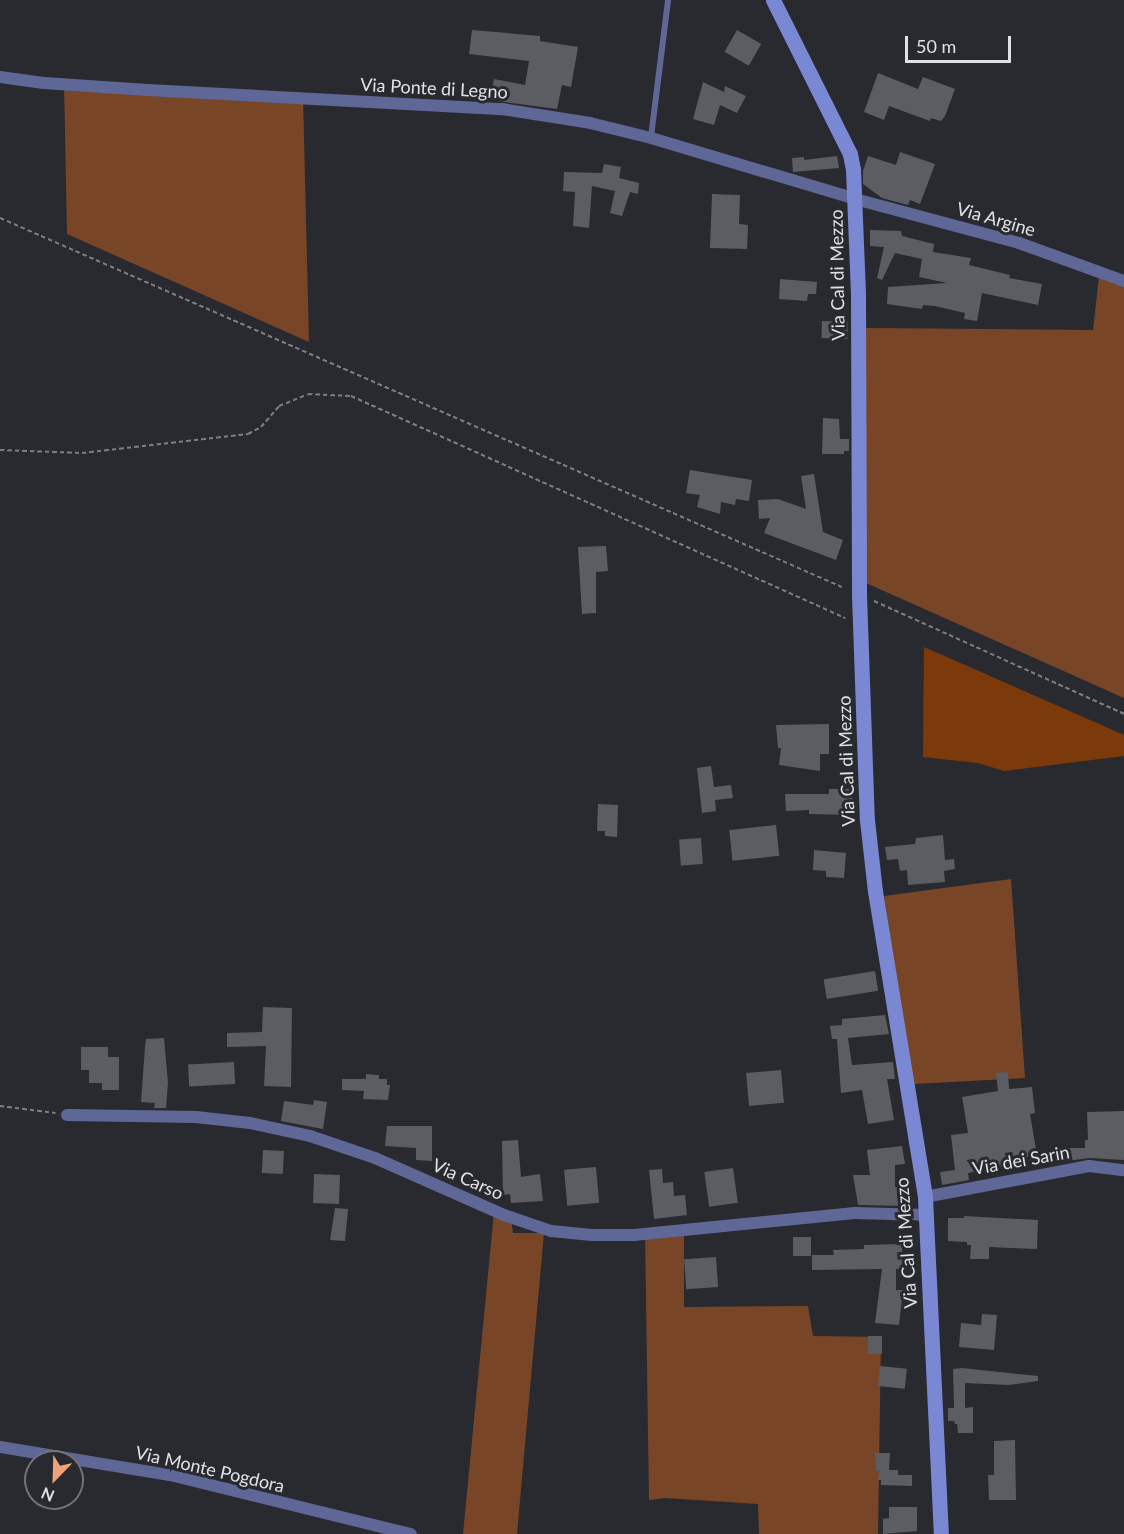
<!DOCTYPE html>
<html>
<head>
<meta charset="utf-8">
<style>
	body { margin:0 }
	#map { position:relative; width:1124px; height:1534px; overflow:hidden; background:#292a30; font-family:Lato,sans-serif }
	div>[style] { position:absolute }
	.green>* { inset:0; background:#784527 }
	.forest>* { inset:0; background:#7c3a0b }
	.building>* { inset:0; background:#5b5d63; transform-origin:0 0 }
	.path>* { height:2px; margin-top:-1px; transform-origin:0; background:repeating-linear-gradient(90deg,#7d7e83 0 4.5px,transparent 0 7.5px) }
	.lane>* { height:6px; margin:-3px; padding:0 3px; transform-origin:3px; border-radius:3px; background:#5e6796 }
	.street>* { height:12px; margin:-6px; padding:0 6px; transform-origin:6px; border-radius:6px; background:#5e6796 }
	.secondary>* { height:15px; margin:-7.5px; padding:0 7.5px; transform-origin:7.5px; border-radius:7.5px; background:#7a88d3 }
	span { translate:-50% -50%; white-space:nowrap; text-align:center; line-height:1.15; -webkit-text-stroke:6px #292a30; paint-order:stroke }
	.street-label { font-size:18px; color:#e0e1e5 }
	.north { position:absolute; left:24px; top:1450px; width:60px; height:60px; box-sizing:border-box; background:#292a30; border:2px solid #727378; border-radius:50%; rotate:203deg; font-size:16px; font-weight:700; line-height:24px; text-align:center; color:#e0e1e5 }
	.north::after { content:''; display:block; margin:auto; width:21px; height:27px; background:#efa378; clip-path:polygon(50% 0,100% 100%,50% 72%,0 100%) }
	.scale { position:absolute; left:905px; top:36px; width:106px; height:27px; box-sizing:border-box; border:3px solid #e0e1e5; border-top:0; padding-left:8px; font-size:18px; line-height:21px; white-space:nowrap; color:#e0e1e5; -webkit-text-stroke:4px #292a30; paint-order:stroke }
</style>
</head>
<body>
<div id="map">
	<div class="green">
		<i style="clip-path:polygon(64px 83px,303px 96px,309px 342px,67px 234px)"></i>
		<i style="clip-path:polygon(1100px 268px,1124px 280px,1124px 698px,866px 583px,866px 328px,1093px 330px)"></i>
		<i style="clip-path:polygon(1011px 879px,1025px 1078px,913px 1084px,884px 896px)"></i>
		<i style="clip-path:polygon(494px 1212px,511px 1219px,513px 1233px,544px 1233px,517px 1534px,463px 1534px)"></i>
		<i style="clip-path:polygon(645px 1232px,684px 1232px,684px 1307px,808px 1306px,813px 1336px,881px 1337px,878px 1534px,759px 1534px,758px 1504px,665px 1498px,649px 1500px)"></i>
	</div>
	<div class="forest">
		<i style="clip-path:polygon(924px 647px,1124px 735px,1124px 756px,1004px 771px,978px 763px,923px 757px)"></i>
	</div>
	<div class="building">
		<i style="clip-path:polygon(472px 30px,540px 36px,540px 41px,578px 47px,571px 87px,562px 85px,557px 109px,490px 100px,494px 79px,525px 85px,529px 61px,469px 54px)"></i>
		<i style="left:737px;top:30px;width:28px;height:25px;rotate:30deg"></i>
		<i style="clip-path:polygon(878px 73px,918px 89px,923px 77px,955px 89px,945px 116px,941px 121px,931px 118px,930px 121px,889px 106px,884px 120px,864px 112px)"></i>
		<i style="clip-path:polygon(703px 82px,724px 92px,725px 86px,746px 96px,737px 113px,720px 105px,714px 125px,693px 119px)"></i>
		<i style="clip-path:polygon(900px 152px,935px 164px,920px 204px,910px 200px,908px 205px,882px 198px,863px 184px,863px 171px,868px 156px,896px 165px)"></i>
		<i style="clip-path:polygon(837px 156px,839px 168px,793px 172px,792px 158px,804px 157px,804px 160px)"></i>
		<i style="clip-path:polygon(604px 164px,621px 167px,619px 178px,639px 183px,638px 194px,630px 192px,622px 216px,610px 213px,615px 191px,592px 186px,589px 228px,573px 226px,575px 192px,563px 191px,564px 172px,602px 173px)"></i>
		<i style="clip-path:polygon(712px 194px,740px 195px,739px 224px,748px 225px,747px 249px,710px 248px)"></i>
		<i style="clip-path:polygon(870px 230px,901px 231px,902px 236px,934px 244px,933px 252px,971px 258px,969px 265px,1010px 275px,1009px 278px,1042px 284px,1038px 305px,982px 293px,977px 321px,964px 319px,965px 313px,935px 306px,923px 305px,922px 309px,887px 304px,888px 287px,947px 283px,919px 277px,922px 259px,895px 253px,882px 280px,877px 278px,884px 247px,870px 246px)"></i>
		<i style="clip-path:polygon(780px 279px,817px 282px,816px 294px,808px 294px,807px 301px,779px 299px)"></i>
		<i style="left:822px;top:321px;width:26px;height:17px;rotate:2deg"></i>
		<i style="clip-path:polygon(823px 418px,839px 419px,840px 439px,849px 439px,849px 451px,844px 451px,844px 454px,822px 454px)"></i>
		<i style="clip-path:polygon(690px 470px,752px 480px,749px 501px,736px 499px,735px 505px,721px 502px,720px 514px,697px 507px,700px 495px,686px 493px)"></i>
		<i style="clip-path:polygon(814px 474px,823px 532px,843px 540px,836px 560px,764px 533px,770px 518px,759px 519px,758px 500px,778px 499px,806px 509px,801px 476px)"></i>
		<i style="clip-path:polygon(606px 546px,608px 571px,596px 572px,596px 613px,582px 614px,578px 547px)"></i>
		<i style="clip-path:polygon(829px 724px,829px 754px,820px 754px,820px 771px,779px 765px,781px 748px,778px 748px,776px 725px)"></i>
		<i style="clip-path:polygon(711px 766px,714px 787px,731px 785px,733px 798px,715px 800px,716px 811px,702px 813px,697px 768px)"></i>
		<i style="clip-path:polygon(829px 789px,852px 789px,853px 815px,809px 814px,809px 810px,786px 811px,785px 794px,829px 794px)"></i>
		<i style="clip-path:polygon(598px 804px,618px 805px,617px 837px,605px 836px,605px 831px,597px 831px)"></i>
		<i style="left:776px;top:825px;width:31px;height:47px;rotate:84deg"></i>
		<i style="clip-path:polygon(943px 835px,945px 860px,954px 859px,955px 869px,944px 871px,945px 882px,908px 885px,907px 870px,900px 871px,898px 859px,887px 860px,885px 847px,915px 844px,916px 838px)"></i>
		<i style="left:701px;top:838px;width:26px;height:22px;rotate:86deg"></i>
		<i style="clip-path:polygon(814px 850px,846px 853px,844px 878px,826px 877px,826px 871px,813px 870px)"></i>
		<i style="left:875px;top:971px;width:20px;height:52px;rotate:81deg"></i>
		<i style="clip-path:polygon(263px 1007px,292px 1008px,291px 1087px,264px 1086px,266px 1046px,227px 1047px,227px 1033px,262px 1032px)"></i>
		<i style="clip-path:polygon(885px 1015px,889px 1034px,848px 1038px,852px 1065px,893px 1062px,895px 1079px,887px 1079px,894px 1120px,868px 1124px,862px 1090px,841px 1093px,837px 1039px,832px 1039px,830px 1026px,842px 1025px,842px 1019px)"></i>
		<i style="clip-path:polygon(164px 1038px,168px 1083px,166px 1108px,154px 1108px,155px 1103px,141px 1102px,145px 1047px,146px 1039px)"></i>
		<i style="clip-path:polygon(81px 1047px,108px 1047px,108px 1057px,119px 1057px,119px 1090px,102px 1090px,102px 1083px,89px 1083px,89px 1070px,81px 1070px)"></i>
		<i style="left:234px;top:1062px;width:22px;height:46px;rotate:87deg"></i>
		<i style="left:781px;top:1070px;width:33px;height:35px;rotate:85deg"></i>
		<i style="clip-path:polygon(1008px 1072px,1009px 1089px,1032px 1087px,1035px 1113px,1030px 1114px,1037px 1155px,1018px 1159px,1019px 1163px,968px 1173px,969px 1180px,942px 1185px,940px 1172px,955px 1170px,951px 1135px,968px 1133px,962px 1097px,998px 1091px,996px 1073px)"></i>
		<i style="clip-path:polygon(366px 1074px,379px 1075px,379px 1079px,387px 1079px,387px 1085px,390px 1085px,388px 1100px,363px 1099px,364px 1091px,342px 1090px,342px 1079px,366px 1079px)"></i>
		<i style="clip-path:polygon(314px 1100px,327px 1102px,323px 1129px,281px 1121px,284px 1101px,313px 1105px)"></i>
		<i style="clip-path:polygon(1124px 1111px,1124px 1160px,1090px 1158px,1065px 1161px,1065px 1148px,1085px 1148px,1085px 1140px,1088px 1140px,1087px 1112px)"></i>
		<i style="clip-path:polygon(387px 1126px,432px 1126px,432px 1161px,416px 1160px,416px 1148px,385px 1146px)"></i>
		<i style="clip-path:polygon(518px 1140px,521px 1177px,540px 1174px,543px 1201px,511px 1203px,510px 1194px,503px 1195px,502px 1141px)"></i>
		<i style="clip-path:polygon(902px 1146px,905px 1164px,895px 1165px,895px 1187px,909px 1187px,909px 1206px,858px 1205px,853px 1175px,870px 1175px,867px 1150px)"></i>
		<i style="left:263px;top:1150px;width:21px;height:23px;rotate:3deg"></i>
		<i style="left:596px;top:1167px;width:36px;height:32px;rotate:85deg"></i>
		<i style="left:733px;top:1168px;width:35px;height:29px;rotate:82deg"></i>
		<i style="clip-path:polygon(662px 1169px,663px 1183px,673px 1182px,674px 1196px,685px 1195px,687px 1215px,654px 1219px,649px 1170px)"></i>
		<i style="left:314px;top:1174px;width:26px;height:29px;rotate:2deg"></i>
		<i style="clip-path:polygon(335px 1208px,348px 1209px,345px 1241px,330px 1240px)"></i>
		<i style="clip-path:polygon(964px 1216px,1038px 1220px,1037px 1249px,989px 1247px,989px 1259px,970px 1259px,971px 1245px,967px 1245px,967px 1242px,948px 1241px,948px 1218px,964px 1218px)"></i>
		<i style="left:793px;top:1237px;width:18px;height:19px"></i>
		<i style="clip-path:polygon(902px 1244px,903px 1269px,896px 1269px,896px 1290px,903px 1290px,899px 1325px,875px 1323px,882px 1269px,812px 1270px,812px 1255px,834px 1255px,833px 1250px,864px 1249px,864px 1245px)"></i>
		<i style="left:716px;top:1257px;width:30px;height:32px;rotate:86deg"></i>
		<i style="clip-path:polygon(982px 1314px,997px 1315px,994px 1350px,959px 1347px,961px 1323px,981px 1325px)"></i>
		<i style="left:868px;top:1336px;width:14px;height:18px"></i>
		<i style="left:880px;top:1366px;width:27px;height:20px;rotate:6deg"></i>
		<i style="clip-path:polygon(962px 1368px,1038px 1376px,1038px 1381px,1009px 1385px,965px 1383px,965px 1408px,973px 1407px,973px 1433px,958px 1433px,957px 1424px,955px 1424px,954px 1421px,948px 1421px,948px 1408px,954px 1408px,953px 1369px)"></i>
		<i style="clip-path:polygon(1015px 1440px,1016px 1500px,989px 1500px,988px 1475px,994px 1475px,994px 1441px)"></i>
		<i style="clip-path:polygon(875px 1453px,890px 1453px,889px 1470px,898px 1470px,898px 1475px,912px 1475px,912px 1486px,881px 1485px,881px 1480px,878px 1480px,879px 1471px,876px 1471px)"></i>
		<i style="clip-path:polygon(889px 1507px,917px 1507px,917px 1531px,883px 1534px,883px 1519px,889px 1518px)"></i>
	</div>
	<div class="path">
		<i style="left:0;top:218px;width:922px;rotate:23.67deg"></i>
		<i style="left:0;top:450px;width:82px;rotate:2.1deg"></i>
		<i style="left:82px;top:453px;width:167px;rotate:-6.5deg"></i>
		<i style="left:248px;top:434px;width:15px;rotate:-28deg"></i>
		<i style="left:261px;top:427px;width:28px;rotate:-49deg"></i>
		<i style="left:279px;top:406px;width:31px;rotate:-22deg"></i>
		<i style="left:308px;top:394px;width:43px;rotate:2.7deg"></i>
		<i style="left:351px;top:396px;width:542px;rotate:24.2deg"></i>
		<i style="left:874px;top:601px;width:274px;rotate:24.3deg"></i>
		<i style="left:0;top:1106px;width:56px;rotate:7.1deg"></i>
	</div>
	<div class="lane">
		<i style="left:651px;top:137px;width:138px;rotate:-82.9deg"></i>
	</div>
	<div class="street">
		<i style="left:0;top:77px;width:44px;rotate:7.8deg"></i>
		<i style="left:44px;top:83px;width:104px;rotate:3.9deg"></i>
		<i style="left:148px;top:90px;width:355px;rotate:3.1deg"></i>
		<i style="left:502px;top:109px;width:89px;rotate:9deg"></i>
		<i style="left:590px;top:123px;width:63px;rotate:13.8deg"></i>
		<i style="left:651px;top:138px;width:213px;rotate:16.6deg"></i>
		<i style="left:855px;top:199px;width:170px;rotate:15deg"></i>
		<i style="left:1019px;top:243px;width:112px;rotate:19.9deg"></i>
		<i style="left:67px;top:1115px;width:129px;rotate:0.9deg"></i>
		<i style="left:196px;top:1117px;width:54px;rotate:6.3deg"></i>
		<i style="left:250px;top:1123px;width:61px;rotate:12.2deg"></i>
		<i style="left:310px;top:1136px;width:69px;rotate:18.7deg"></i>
		<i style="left:375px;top:1158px;width:141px;rotate:23.8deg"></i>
		<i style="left:504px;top:1215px;width:50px;rotate:18.8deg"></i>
		<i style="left:551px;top:1231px;width:41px;rotate:5.6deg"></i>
		<i style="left:592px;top:1235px;width:42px"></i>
		<i style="left:634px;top:1235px;width:222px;rotate:-5.7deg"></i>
		<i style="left:855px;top:1213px;width:72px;rotate:1.6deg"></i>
		<i style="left:925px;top:1197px;width:167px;rotate:-10.7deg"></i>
		<i style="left:1089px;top:1166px;width:35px;rotate:7deg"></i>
		<i style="left:0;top:1447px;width:172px;rotate:9.4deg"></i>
		<i style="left:170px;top:1475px;width:248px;rotate:13.8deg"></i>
	</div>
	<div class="secondary">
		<i style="left:773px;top:0;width:172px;rotate:63.4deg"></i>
		<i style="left:850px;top:154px;width:15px;rotate:79deg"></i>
		<i style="left:853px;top:169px;width:127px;rotate:87.7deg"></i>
		<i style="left:858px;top:296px;width:299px;rotate:89.8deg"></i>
		<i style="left:859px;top:595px;width:225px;rotate:88deg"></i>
		<i style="left:867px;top:820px;width:71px;rotate:83.6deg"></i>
		<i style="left:875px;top:891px;width:310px;rotate:80.7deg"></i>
		<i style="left:925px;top:1197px;width:337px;rotate:87.3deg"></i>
	</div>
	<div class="street-label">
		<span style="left:434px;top:88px;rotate:3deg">Via Ponte di Legno</span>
		<span style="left:996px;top:219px;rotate:16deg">Via Argine</span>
		<span style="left:837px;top:275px;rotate:-91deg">Via Cal di Mezzo</span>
		<span style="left:846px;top:761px;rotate:-92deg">Via Cal di Mezzo</span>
		<span style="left:1021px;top:1160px;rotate:-10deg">Via dei Sarin</span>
		<span style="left:468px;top:1179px;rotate:24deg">Via Carso</span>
		<span style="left:906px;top:1243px;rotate:-94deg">Via Cal di Mezzo</span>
		<span style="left:210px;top:1469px;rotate:13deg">Via Monte Pogdora</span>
	</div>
	<div class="north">N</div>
	<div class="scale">50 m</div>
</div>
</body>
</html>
